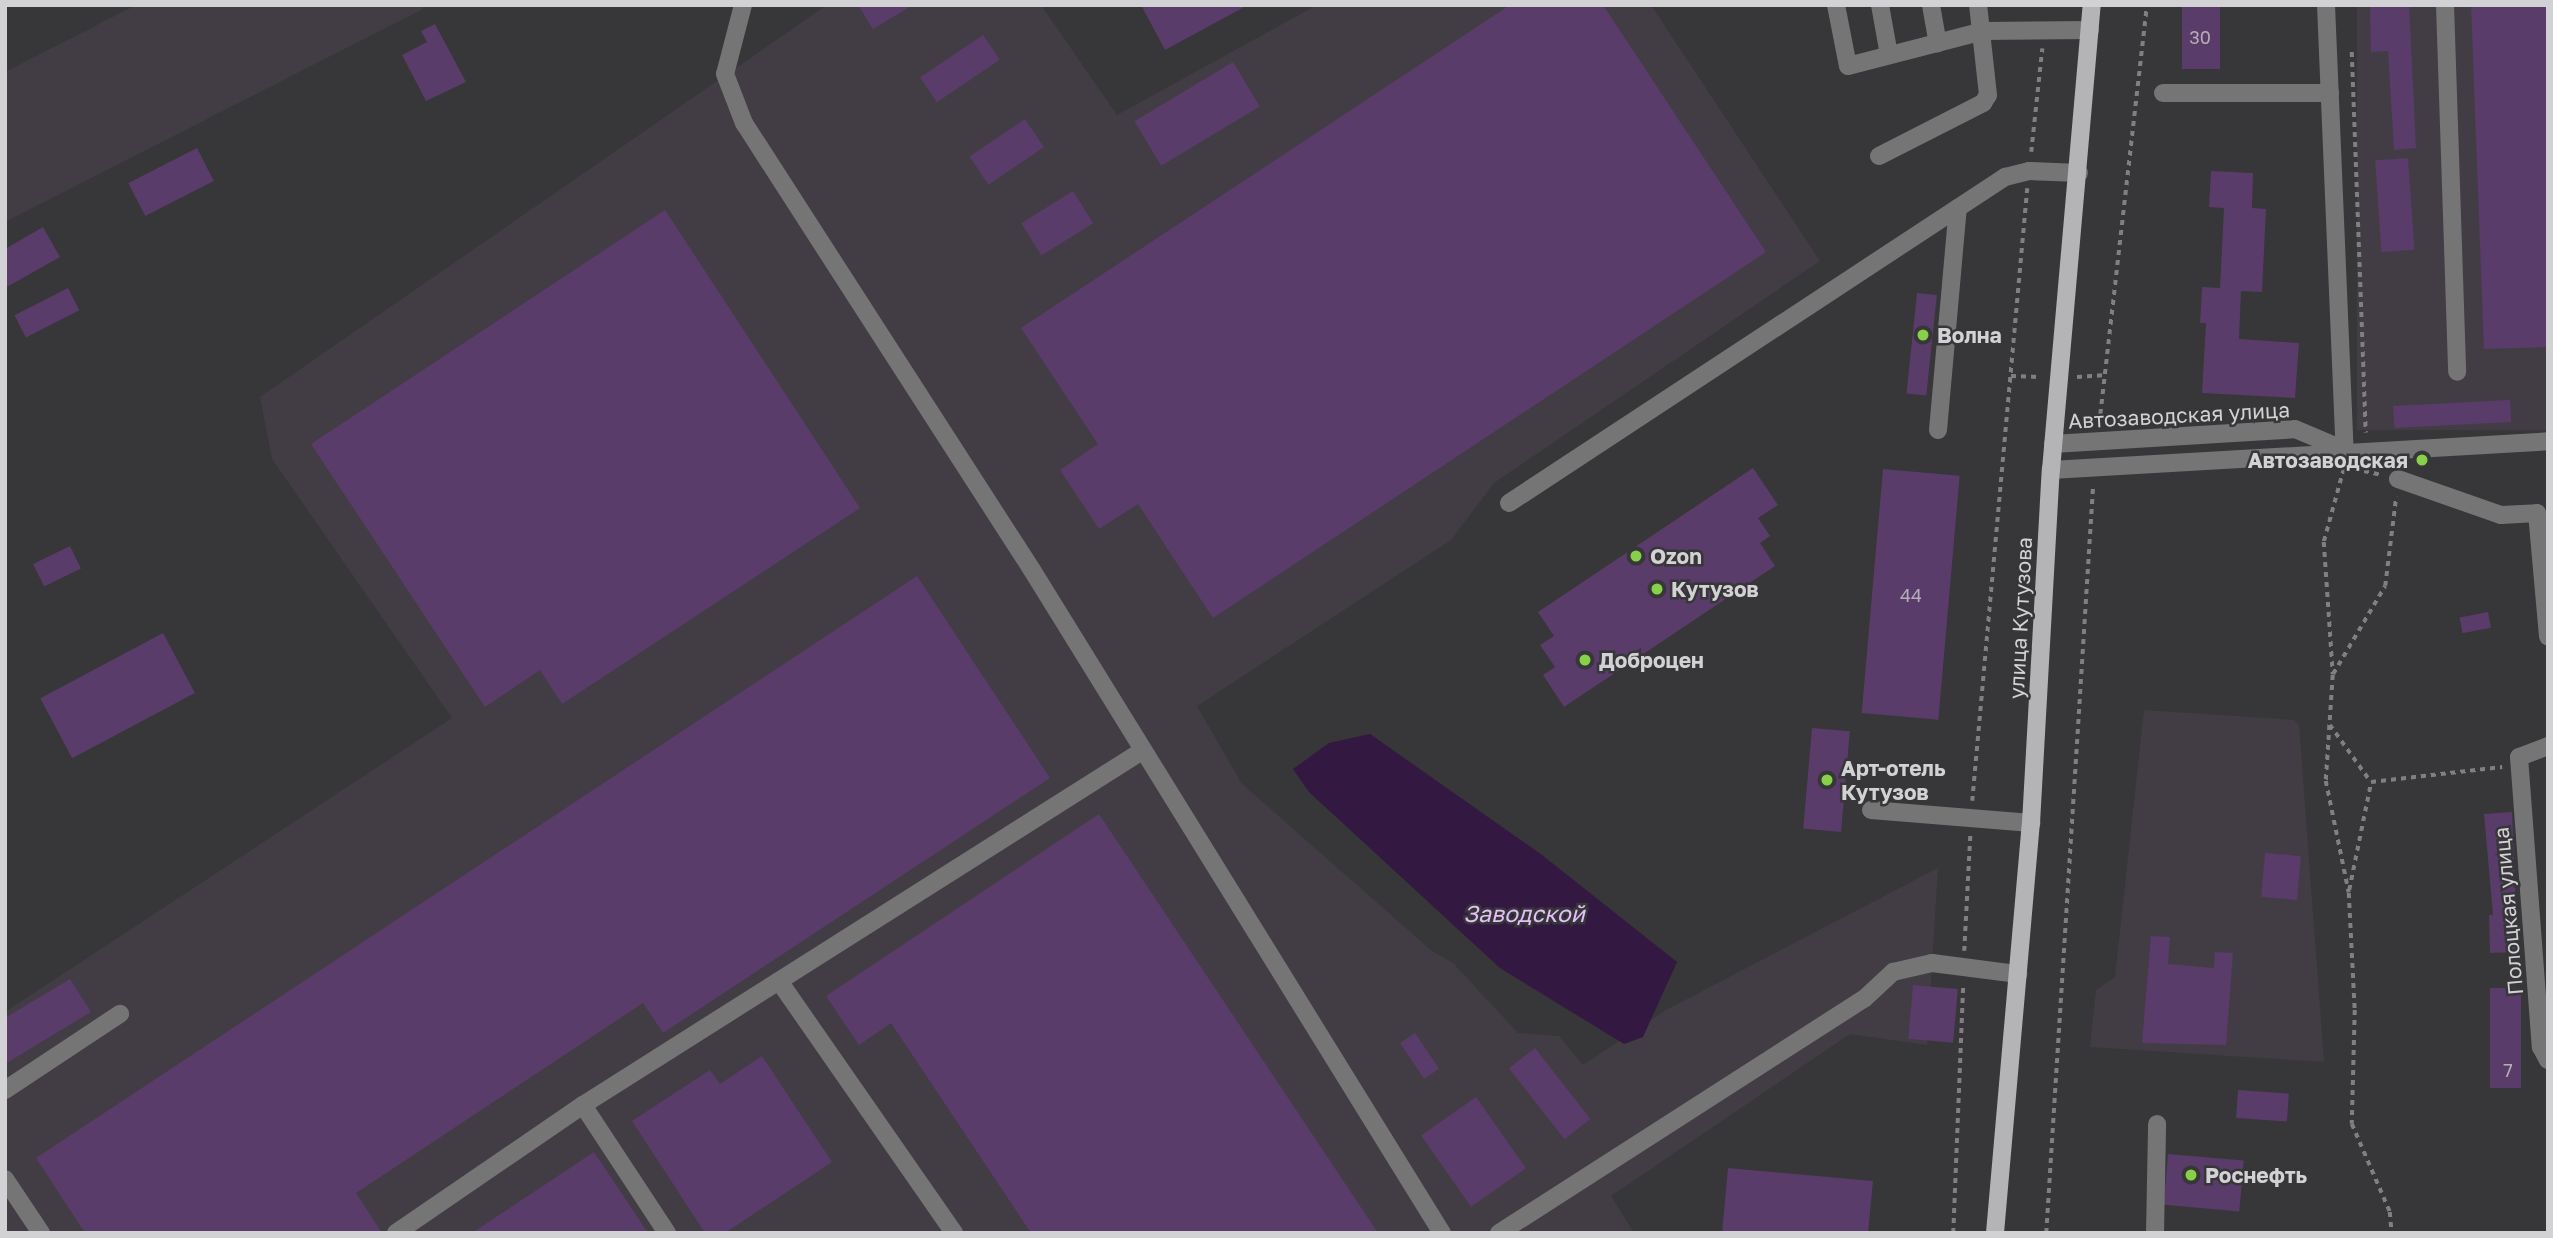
<!DOCTYPE html>
<html>
<head>
<meta charset="utf-8">
<style>
	body { margin:0 }
	#map { position:relative; width:2553px; height:1238px; overflow:hidden; background:#373638; font-family:"Golos Text",sans-serif }
	div>[style] { position:absolute }
	.built>* { inset:0; background:#423d45; transform-origin:0 0 }
	.water>* { inset:0; background:#331841 }
	.building>* { inset:0; background:#593c69; transform-origin:0 0 }
	.path>* { height:3.5px; margin-top:-1.75px; transform-origin:0; background:repeating-linear-gradient(90deg,#807f81 0 5px,transparent 0 10px) }
	.minor>* { height:18px; margin:-9px; padding:0 9px; transform-origin:9px; border-radius:9px; background:#767576 }
	.major>* { height:18px; margin:-9px; padding:0 9px; transform-origin:9px; border-radius:9px; background:#b4b3b5 }
	.dots>* { width:19px; height:19px; translate:-50% -50%; box-sizing:border-box; border:4px solid #373638; border-radius:50% }
	span { translate:-50% -50%; white-space:nowrap; text-align:center; line-height:1.15; -webkit-text-stroke:5px #373638; paint-order:stroke }
	.number-label { font-size:18px; color:#b4acb8 }
	.number-label span { -webkit-text-stroke-width:0 }
	.poi-label { font-size:21px; color:#d2d1d3; font-weight:700 }
	.left { translate:0 -50%; text-align:left }
	.right { translate:-100% -50%; text-align:right }
	.street-label { font-size:21px; color:#d2d1d3 }
	.water-label { font-size:23px; color:#e4bff9; font-style:italic }
	.frame { position:absolute; inset:0; border:7px solid #d2d1d3; pointer-events:none }
</style>
</head>
<body>
<div id="map">
	<div class="built">
		<i style="clip-path:polygon(136px 5px,422px 5px,423px 9px,5px 222px,5px 72px)"></i>
		<i style="clip-path:polygon(827px 5px,1041px 5px,1117px 115px,1317px 5px,1651px 5px,1820px 261px,1494px 483px,1451px 540px,1197px 706px,1242px 784px,1432px 951px,1453px 963px,1518px 1033px,1559px 1036px,1583px 1065px,1666px 1010px,1938px 868px,1927px 1045px,1850px 1034px,1611px 1196px,1634px 1233px,5px 1233px,5px 1012px,452px 718px,272px 459px,260px 397px)"></i>
		<i style="left:2357px;top:5px;width:191px;height:425px"></i>
		<i style="clip-path:polygon(2144px 710px,2294px 720px,2299px 725px,2324px 1062px,2090px 1047px,2096px 990px,2115px 977px)"></i>
	</div>
	<div class="water">
		<i style="clip-path:polygon(1370px 734px,1542px 855px,1677px 962px,1643px 1037px,1624px 1044px,1500px 968px,1309px 792px,1293px 769px,1329px 743px)"></i>
	</div>
	<div class="building">
		<i style="clip-path:polygon(858px 5px,913px 5px,873px 29px)"></i>
		<i style="clip-path:polygon(1141px 5px,1248px 5px,1165px 50px)"></i>
		<i style="clip-path:polygon(1510px 5px,1603px 5px,1766px 252px,1213px 618px,1138px 504px,1099px 529px,1060px 470px,1098px 444px,1021px 328px)"></i>
		<i style="left:2182px;top:5px;width:38px;height:64px"></i>
		<i style="clip-path:polygon(2370px 5px,2409px 5px,2416px 148px,2394px 150px,2388px 51px,2371px 52px)"></i>
		<i style="clip-path:polygon(2471px 5px,2548px 5px,2548px 347px,2484px 349px)"></i>
		<i style="clip-path:polygon(435px 24px,466px 82px,426px 101px,402px 55px,427px 42px,421px 31px)"></i>
		<i style="left:983px;top:35px;width:30px;height:76px;rotate:56deg"></i>
		<i style="left:1233px;top:62px;width:52px;height:115px;rotate:59deg"></i>
		<i style="left:1025px;top:119px;width:34px;height:67px;rotate:56deg"></i>
		<i style="left:197px;top:148px;width:37px;height:77px;rotate:63deg"></i>
		<i style="left:2408px;top:158px;width:92px;height:33px;rotate:86deg"></i>
		<i style="clip-path:polygon(2211px 171px,2253px 173px,2252px 208px,2266px 209px,2262px 292px,2241px 291px,2239px 339px,2299px 343px,2295px 398px,2202px 393px,2206px 323px,2200px 323px,2202px 287px,2220px 288px,2224px 208px,2209px 207px)"></i>
		<i style="left:1073px;top:191px;width:38px;height:61px;rotate:58deg"></i>
		<i style="clip-path:polygon(665px 210px,860px 508px,562px 704px,540px 670px,485px 707px,311px 444px)"></i>
		<i style="clip-path:polygon(43px 227px,60px 257px,5px 288px,5px 249px)"></i>
		<i style="left:68px;top:288px;width:25px;height:60px;rotate:63deg"></i>
		<i style="left:1917px;top:293px;width:20px;height:101px;rotate:6deg"></i>
		<i style="left:2510px;top:400px;width:22px;height:117px;rotate:87deg"></i>
		<i style="clip-path:polygon(1753px 468px,1778px 505px,1758px 518px,1770px 536px,1760px 543px,1775px 566px,1564px 707px,1543px 675px,1555px 667px,1540px 645px,1554px 636px,1538px 612px)"></i>
		<i style="left:1883px;top:469px;width:77px;height:245px;rotate:5deg"></i>
		<i style="left:70px;top:546px;width:25px;height:41px;rotate:64deg"></i>
		<i style="clip-path:polygon(917px 576px,1050px 778px,663px 1033px,643px 1003px,356px 1193px,382px 1233px,85px 1233px,36px 1158px)"></i>
		<i style="left:2488px;top:612px;width:16px;height:29px;rotate:79deg"></i>
		<i style="left:163px;top:633px;width:68px;height:139px;rotate:62deg"></i>
		<i style="left:1812px;top:728px;width:38px;height:101px;rotate:5deg"></i>
		<i style="clip-path:polygon(2512px 812px,2518px 952px,2490px 953px,2489px 915px,2493px 915px,2484px 814px)"></i>
		<i style="clip-path:polygon(1099px 814px,1378px 1233px,1031px 1233px,891px 1023px,859px 1045px,826px 996px)"></i>
		<i style="left:2265px;top:853px;width:36px;height:44px;rotate:5deg"></i>
		<i style="clip-path:polygon(2151px 936px,2170px 937px,2168px 964px,2214px 968px,2215px 952px,2233px 953px,2226px 1045px,2142px 1043px)"></i>
		<i style="clip-path:polygon(70px 979px,91px 1012px,5px 1064px,5px 1018px)"></i>
		<i style="left:1913px;top:985px;width:45px;height:54px;rotate:5deg"></i>
		<i style="left:2490px;top:988px;width:31px;height:100px"></i>
		<i style="left:1415px;top:1033px;width:43px;height:18px;rotate:56deg"></i>
		<i style="left:1535px;top:1048px;width:90px;height:33px;rotate:52deg"></i>
		<i style="clip-path:polygon(762px 1056px,832px 1162px,725px 1233px,705px 1233px,632px 1121px,710px 1070px,720px 1084px)"></i>
		<i style="left:2238px;top:1090px;width:51px;height:28px;rotate:4deg"></i>
		<i style="left:1476px;top:1097px;width:87px;height:67px;rotate:55deg"></i>
		<i style="clip-path:polygon(594px 1152px,648px 1233px,472px 1233px)"></i>
		<i style="left:2168px;top:1154px;width:76px;height:51px;rotate:5deg"></i>
		<i style="clip-path:polygon(1728px 1168px,1873px 1181px,1868px 1233px,1722px 1233px)"></i>
	</div>
	<div class="path">
		<i style="left:2352px;top:52px;width:381px;rotate:87.9deg"></i>
		<i style="left:2031px;top:152px;width:104px;rotate:-83.9deg"></i>
		<i style="left:2011px;top:376px;width:30px;rotate:2deg"></i>
		<i style="left:2077px;top:377px;width:29px;rotate:-4deg"></i>
		<i style="left:2099px;top:424px;width:422px;rotate:-83.5deg"></i>
		<i style="left:2344px;top:469px;width:76px;rotate:105.3deg"></i>
		<i style="left:2324px;top:542px;width:133px;rotate:86.1deg"></i>
		<i style="left:2333px;top:675px;width:106px;rotate:93.8deg"></i>
		<i style="left:2326px;top:781px;width:114px;rotate:78.4deg"></i>
		<i style="left:2349px;top:893px;width:117px;rotate:87.1deg"></i>
		<i style="left:2355px;top:1010px;width:114px;rotate:91.5deg"></i>
		<i style="left:2352px;top:1124px;width:96px;rotate:66.6deg"></i>
		<i style="left:2390px;top:1212px;width:21px;rotate:85deg"></i>
		<i style="left:2364px;top:471px;width:17px;rotate:13deg"></i>
		<i style="left:2333px;top:674px;width:102px;rotate:-59.4deg"></i>
		<i style="left:2385px;top:586px;width:90px;rotate:-83deg"></i>
		<i style="left:2330px;top:725px;width:70px;rotate:54.3deg"></i>
		<i style="left:2371px;top:782px;width:132px;rotate:-6.5deg"></i>
		<i style="left:1972px;top:801px;width:615px;rotate:-84.87deg"></i>
		<i style="left:2349px;top:890px;width:110px;rotate:-78.5deg"></i>
		<i style="left:1964px;top:951px;width:115px;rotate:-87deg"></i>
		<i style="left:1953px;top:1233px;width:250px;rotate:-87.7deg"></i>
		<i style="left:2046px;top:1233px;width:750px;rotate:-86.41deg"></i>
	</div>
	<div class="minor">
		<i style="left:743px;top:5px;width:71px;rotate:104.6deg"></i>
		<i style="left:725px;top:74px;width:53px;rotate:68.8deg"></i>
		<i style="left:744px;top:123px;width:532px;rotate:57.21deg"></i>
		<i style="left:1032px;top:570px;width:780px;rotate:58.27deg"></i>
		<i style="left:1836px;top:5px;width:62px;rotate:78.9deg"></i>
		<i style="left:1848px;top:66px;width:139px;rotate:-14.5deg"></i>
		<i style="left:1983px;top:31px;width:107px;rotate:-0.5deg"></i>
		<i style="left:1880px;top:5px;width:51px;rotate:79.8deg"></i>
		<i style="left:1931px;top:5px;width:39px;rotate:80deg"></i>
		<i style="left:2326px;top:5px;width:445px;rotate:87.6deg"></i>
		<i style="left:2445px;top:5px;width:367px;rotate:88.1deg"></i>
		<i style="left:2163px;top:93px;width:167px"></i>
		<i style="left:1879px;top:156px;width:117px;rotate:-27deg"></i>
		<i style="left:1983px;top:103px;width:9px;rotate:-58deg"></i>
		<i style="left:1988px;top:95px;width:91px;rotate:-96.3deg"></i>
		<i style="left:1938px;top:430px;width:223px;rotate:-84.9deg"></i>
		<i style="left:2053px;top:444px;width:242px;rotate:-3.5deg"></i>
		<i style="left:2295px;top:429px;width:54px;rotate:22.8deg"></i>
		<i style="left:2051px;top:470px;width:498px;rotate:-3.3deg"></i>
		<i style="left:2398px;top:479px;width:109px;rotate:19.3deg"></i>
		<i style="left:2501px;top:515px;width:36px;rotate:-3deg"></i>
		<i style="left:2537px;top:513px;width:124px;rotate:84.9deg"></i>
		<i style="left:1509px;top:503px;width:594px;rotate:-33.32deg"></i>
		<i style="left:2005px;top:177px;width:25px;rotate:-14deg"></i>
		<i style="left:2029px;top:171px;width:50px;rotate:2.3deg"></i>
		<i style="left:2548px;top:746px;width:31px;rotate:159deg"></i>
		<i style="left:2519px;top:757px;width:291px;rotate:85.7deg"></i>
		<i style="left:2541px;top:1047px;width:15px;rotate:62deg"></i>
		<i style="left:1871px;top:810px;width:161px;rotate:4.6deg"></i>
		<i style="left:779px;top:981px;width:307px;rotate:55.2deg"></i>
		<i style="left:5px;top:1090px;width:138px;rotate:-33.5deg"></i>
		<i style="left:5px;top:1179px;width:65px;rotate:56.3deg"></i>
		<i style="left:396px;top:1233px;width:227px;rotate:-34.4deg"></i>
		<i style="left:667px;top:1233px;width:153px;rotate:-123.3deg"></i>
		<i style="left:583px;top:1105px;width:662px;rotate:-32.35deg"></i>
		<i style="left:1499px;top:1233px;width:434px;rotate:-32.7deg"></i>
		<i style="left:1864px;top:999px;width:40px;rotate:-43deg"></i>
		<i style="left:1893px;top:972px;width:40px;rotate:-13deg"></i>
		<i style="left:1932px;top:963px;width:87px;rotate:7.3deg"></i>
		<i style="left:2155px;top:1233px;width:109px;rotate:-88.9deg"></i>
	</div>
	<div class="major">
		<i style="left:1995px;top:1233px;width:412px;rotate:-85deg"></i>
		<i style="left:2031px;top:823px;width:354px;rotate:-86.8deg"></i>
		<i style="left:2051px;top:470px;width:467px;rotate:-85deg"></i>
	</div>
	<div class="dots">
		<i style="left:1923px;top:335px;background:#88cf4a"></i>
		<i style="left:2422px;top:460px;background:#88cf4a"></i>
		<i style="left:1636px;top:556px;background:#88cf4a"></i>
		<i style="left:1657px;top:589px;background:#88cf4a"></i>
		<i style="left:1585px;top:660px;background:#88cf4a"></i>
		<i style="left:1827px;top:780px;background:#88cf4a"></i>
		<i style="left:2191px;top:1175px;background:#88cf4a"></i>
	</div>
	<div class="number-label">
		<span style="left:2200px;top:37px">30</span>
		<span style="left:1911px;top:595px">44</span>
		<span style="left:2508px;top:1070px">7</span>
	</div>
	<div class="poi-label">
		<span class="left" style="left:1937px;top:335px">Волна</span>
		<span class="right" style="left:2408px;top:460px">Автозаводская</span>
		<span class="left" style="left:1650px;top:556px">Ozon</span>
		<span class="left" style="left:1671px;top:589px">Кутузов</span>
		<span class="left" style="left:1599px;top:660px">Доброцен</span>
		<span class="left" style="left:1841px;top:780px">Арт-отель<br>Кутузов</span>
		<span class="left" style="left:2205px;top:1175px">Роснефть</span>
	</div>
	<div class="street-label">
		<span style="left:2179px;top:415px;rotate:-3deg">Автозаводская улица</span>
		<span style="left:2020px;top:618px;rotate:-87deg">улица Кутузова</span>
		<span style="left:2508px;top:911px;rotate:-95deg">Полоцкая улица</span>
	</div>
	<div class="water-label">
		<span style="left:1524px;top:913px">Заводской</span>
	</div>
	<div class="frame"></div>
</div>
</body>
</html>
